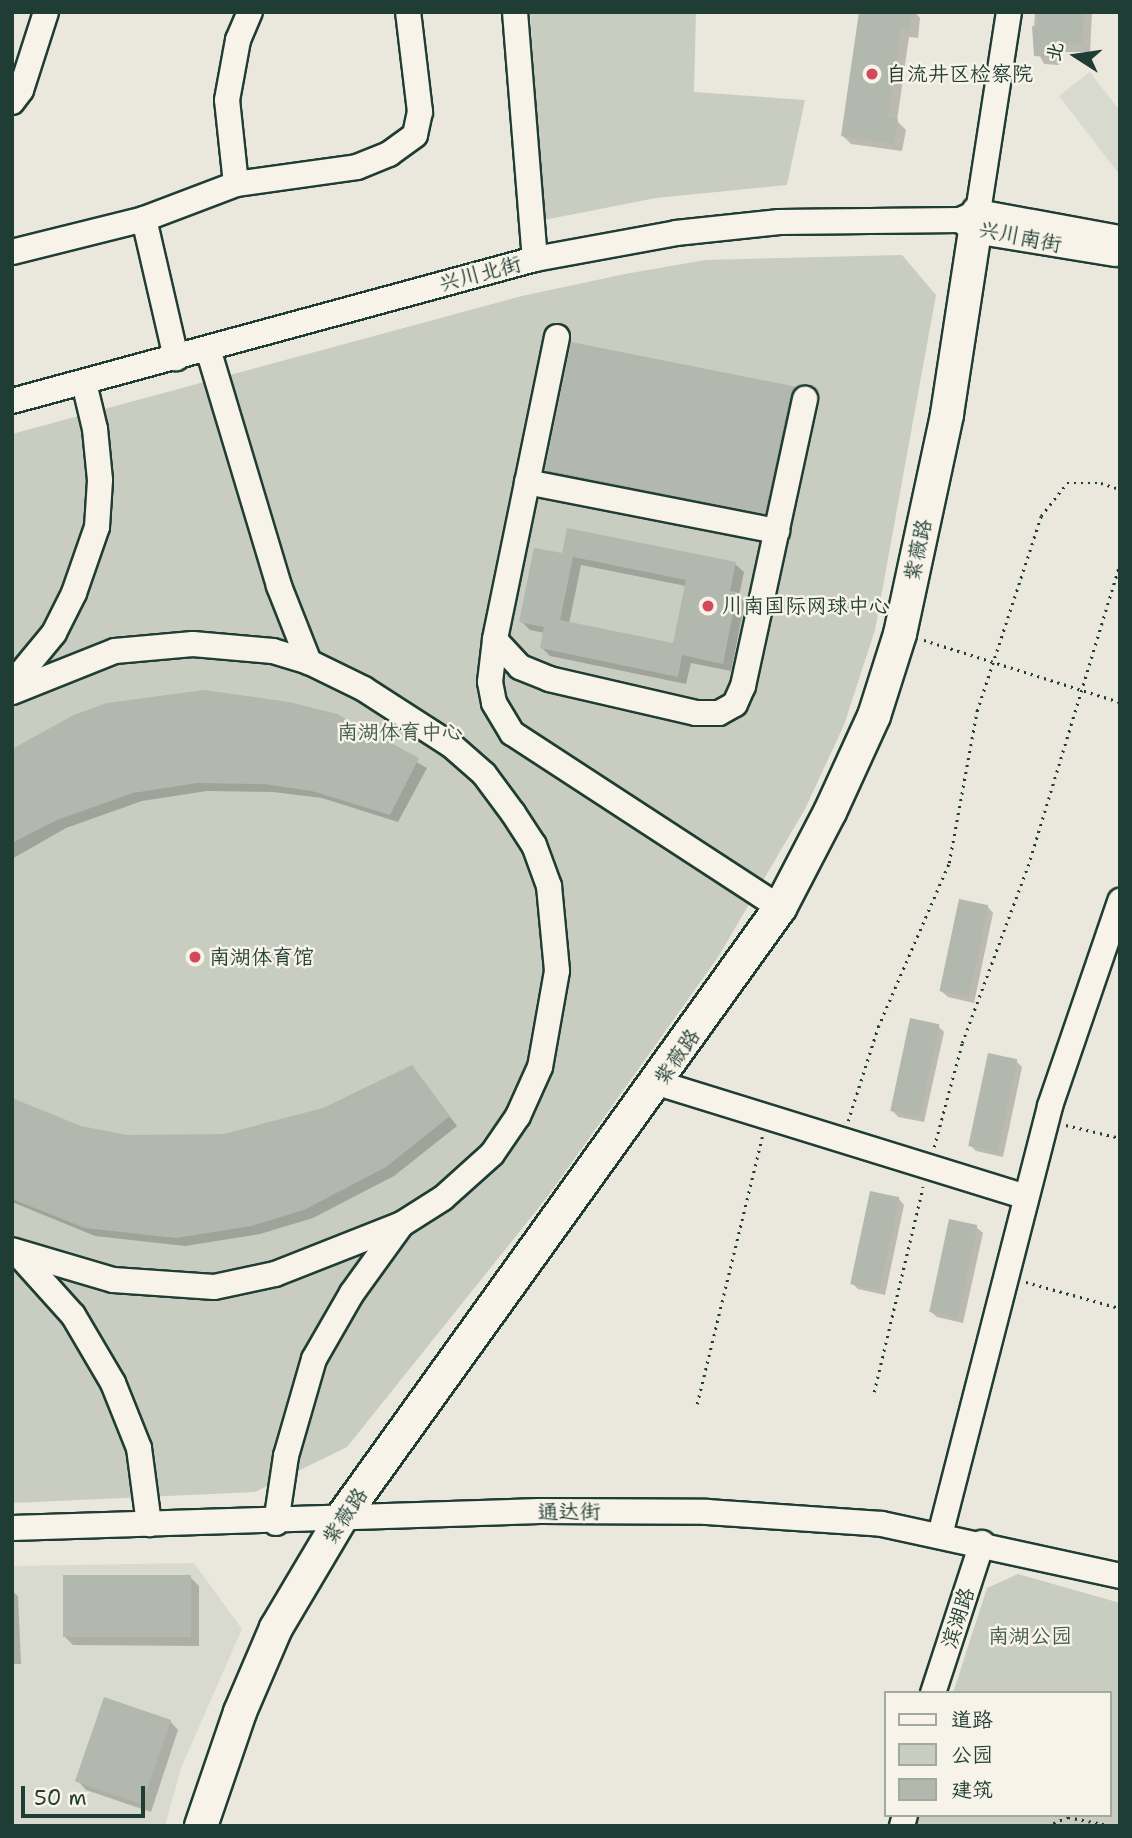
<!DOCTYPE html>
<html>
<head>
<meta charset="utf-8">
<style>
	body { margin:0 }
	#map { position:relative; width:1132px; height:1838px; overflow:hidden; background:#eae8dd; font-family:"Shantell Sans","LXGW WenKai TC",sans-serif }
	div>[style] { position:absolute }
	.built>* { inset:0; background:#d9dacf }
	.green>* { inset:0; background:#c8ccc1 }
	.shadow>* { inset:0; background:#0003 }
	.building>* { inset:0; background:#b2b8ae; transform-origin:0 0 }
	.path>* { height:2.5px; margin-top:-1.25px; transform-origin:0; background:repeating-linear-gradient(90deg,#1f3d34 0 2px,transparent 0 7px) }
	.roads { filter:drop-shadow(2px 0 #1f3d34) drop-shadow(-2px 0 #1f3d34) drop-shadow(0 2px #1f3d34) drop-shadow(0 -2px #1f3d34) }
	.minor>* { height:24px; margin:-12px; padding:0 12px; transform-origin:12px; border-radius:12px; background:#f7f3e8 }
	.major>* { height:32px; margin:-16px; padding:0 16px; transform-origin:16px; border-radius:16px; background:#f7f3e8 }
	.dots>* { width:19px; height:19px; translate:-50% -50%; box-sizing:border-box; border:4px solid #f7f3e8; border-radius:50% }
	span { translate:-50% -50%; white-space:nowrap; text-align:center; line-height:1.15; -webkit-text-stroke:5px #f7f3e8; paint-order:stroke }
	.poi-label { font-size:21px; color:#1f3d34 }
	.left { translate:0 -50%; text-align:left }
	.street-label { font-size:21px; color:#1f3d34 }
	.park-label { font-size:21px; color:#415a50 }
	.frame { position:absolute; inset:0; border:14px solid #1f3d34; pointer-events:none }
	.legend { position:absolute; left:884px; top:1691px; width:228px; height:126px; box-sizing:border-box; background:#f7f3e8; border:2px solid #a1aaa0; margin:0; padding:9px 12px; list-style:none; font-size:21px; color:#1f3d34 }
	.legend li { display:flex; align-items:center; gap:14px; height:35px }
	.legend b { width:35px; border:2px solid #a1aaa0 }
	.north { position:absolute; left:1041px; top:21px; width:70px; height:70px; -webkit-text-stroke:5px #f7f3e8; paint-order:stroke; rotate:282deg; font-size:19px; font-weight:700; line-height:28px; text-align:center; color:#1f3d34 }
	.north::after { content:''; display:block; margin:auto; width:24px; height:32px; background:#1f3d34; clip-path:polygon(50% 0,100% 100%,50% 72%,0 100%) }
	.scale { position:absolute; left:21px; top:1786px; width:124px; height:32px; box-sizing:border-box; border:4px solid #1f3d34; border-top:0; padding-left:9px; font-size:21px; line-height:24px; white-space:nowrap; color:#1f3d34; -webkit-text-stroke:5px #f7f3e8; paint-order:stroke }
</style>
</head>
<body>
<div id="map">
	<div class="built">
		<i style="clip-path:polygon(1090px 72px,1120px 111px,1119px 174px,1059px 96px)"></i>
		<i style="clip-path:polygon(194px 1563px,242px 1629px,181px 1768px,165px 1826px,12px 1826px,12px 1566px)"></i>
	</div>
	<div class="green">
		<i style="clip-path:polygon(530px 12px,696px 12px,694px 92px,805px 100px,787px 185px,656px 198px,544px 220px)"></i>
		<i style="clip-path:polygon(902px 255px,936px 295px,875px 630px,844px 725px,805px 809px,718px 957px,548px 1196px,347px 1447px,255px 1492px,12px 1503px,12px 434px,522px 296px,625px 274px,705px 260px)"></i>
		<i style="clip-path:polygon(1018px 1574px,1120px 1603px,1120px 1826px,916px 1826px,918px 1815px,1109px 1815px,1109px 1693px,953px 1693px,987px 1588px)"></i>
	</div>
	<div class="shadow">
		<i style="clip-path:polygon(860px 12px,915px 12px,920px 18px,918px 38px,909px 37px,897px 121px,906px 130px,902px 151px,851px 144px,843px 136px)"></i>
		<i style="clip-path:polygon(1035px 12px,1092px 12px,1090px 52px,1062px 52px,1059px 65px,1044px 64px,1033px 43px)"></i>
		<i style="clip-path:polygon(573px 344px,796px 389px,804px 397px,773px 521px,555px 478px,547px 470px)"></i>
		<i style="clip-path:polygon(evenodd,563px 555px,735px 564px,744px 572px,739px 596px,745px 602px,731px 671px,691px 663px,686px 684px,550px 656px,542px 648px,545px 633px,530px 630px,521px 621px,563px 555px,581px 565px,686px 586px,674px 645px,569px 624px,581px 565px)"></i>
		<i style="clip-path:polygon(336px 716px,427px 768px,398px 822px,322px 798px,273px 792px,207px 791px,142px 801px,66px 828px,12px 859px,12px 753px)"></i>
		<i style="clip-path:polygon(987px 906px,993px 913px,974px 1003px,948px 997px,941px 991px)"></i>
		<i style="clip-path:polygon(938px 1026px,944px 1032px,924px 1122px,898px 1117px,892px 1110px)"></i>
		<i style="clip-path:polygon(1016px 1061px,1022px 1067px,1003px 1157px,976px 1151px,970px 1145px)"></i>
		<i style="clip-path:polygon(412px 1068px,457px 1126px,394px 1176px,313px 1218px,260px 1234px,185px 1246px,95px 1236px,12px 1202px,12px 1100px,81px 1127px,126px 1136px,224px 1136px,323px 1110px)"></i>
		<i style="clip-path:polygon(898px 1198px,904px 1205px,885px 1295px,858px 1289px,852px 1283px)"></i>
		<i style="clip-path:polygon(976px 1227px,983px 1233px,963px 1323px,937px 1317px,930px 1311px)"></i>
		<i style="clip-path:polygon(191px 1578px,199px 1586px,199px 1646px,73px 1645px,64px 1636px)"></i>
		<i style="clip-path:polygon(12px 1591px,18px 1596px,21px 1664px,12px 1664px)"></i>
		<i style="clip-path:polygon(170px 1721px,178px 1730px,151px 1812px,86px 1790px,78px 1781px)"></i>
	</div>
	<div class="building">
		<i style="clip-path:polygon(859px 12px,912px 12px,909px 30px,901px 29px,888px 118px,898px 119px,894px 144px,841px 136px)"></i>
		<i style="clip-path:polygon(1038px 12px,1084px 12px,1082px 44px,1054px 44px,1050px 57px,1034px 56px,1032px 26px,1037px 27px)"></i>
		<i style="clip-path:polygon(571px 342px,797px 387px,790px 396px,765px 514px,545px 470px)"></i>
		<i style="clip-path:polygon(evenodd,567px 528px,736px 562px,730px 591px,737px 592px,723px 664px,682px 655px,678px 677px,540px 648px,544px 627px,519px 622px,534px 548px,562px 553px,567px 528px,573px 557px,686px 580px,673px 643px,560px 620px,573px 557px)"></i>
		<i style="clip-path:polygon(204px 690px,289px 702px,337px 714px,419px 758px,390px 815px,312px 791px,264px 784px,197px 783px,133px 793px,57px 820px,12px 843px,12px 749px,74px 715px,107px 703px)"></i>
		<i style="left:959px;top:899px;width:30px;height:94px;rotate:12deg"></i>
		<i style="left:910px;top:1018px;width:30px;height:95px;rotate:12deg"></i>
		<i style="left:988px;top:1053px;width:30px;height:95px;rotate:12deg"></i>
		<i style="clip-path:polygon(412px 1065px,450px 1116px,386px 1167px,304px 1210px,251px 1226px,176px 1238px,85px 1228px,12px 1199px,12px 1098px,81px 1126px,127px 1135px,224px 1134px,323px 1108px)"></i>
		<i style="left:870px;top:1191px;width:30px;height:95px;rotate:12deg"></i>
		<i style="left:949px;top:1219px;width:29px;height:95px;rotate:12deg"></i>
		<i style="left:63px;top:1575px;width:128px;height:62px"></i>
		<i style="left:104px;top:1697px;width:71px;height:89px;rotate:19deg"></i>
	</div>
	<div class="path">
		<i style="left:924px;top:640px;width:206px;rotate:17.6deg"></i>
		<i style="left:848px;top:1121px;width:99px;rotate:-72.3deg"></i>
		<i style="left:878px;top:1027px;width:179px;rotate:-66.6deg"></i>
		<i style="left:949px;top:863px;width:155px;rotate:-79.6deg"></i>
		<i style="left:977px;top:711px;width:205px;rotate:-71.8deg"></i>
		<i style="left:1041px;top:516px;width:42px;rotate:-51.8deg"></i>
		<i style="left:1067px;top:483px;width:34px"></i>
		<i style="left:1101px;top:483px;width:20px;rotate:18deg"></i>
		<i style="left:1066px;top:1125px;width:56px;rotate:13.5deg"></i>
		<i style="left:934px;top:1147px;width:108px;rotate:-74.9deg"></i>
		<i style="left:962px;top:1043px;width:189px;rotate:-69.6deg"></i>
		<i style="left:1028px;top:866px;width:317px;rotate:-73.1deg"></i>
		<i style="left:1026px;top:1282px;width:98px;rotate:15.5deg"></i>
		<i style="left:874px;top:1392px;width:211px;rotate:-76.6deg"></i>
		<i style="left:697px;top:1404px;width:275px;rotate:-76.3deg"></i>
		<i style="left:1047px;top:1826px;width:23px;rotate:-23deg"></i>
		<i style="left:1068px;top:1817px;width:46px;rotate:11.3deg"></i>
	</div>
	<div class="roads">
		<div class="minor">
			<i style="left:515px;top:12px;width:248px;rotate:85.4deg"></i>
			<i style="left:12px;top:102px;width:15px;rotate:-53deg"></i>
			<i style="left:21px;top:90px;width:82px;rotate:-72.2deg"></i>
			<i style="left:236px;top:184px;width:84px;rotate:-96.1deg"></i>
			<i style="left:227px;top:100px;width:61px;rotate:-79.6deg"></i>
			<i style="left:238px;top:40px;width:30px;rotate:-67deg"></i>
			<i style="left:978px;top:212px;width:202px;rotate:-81.2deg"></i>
			<i style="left:144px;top:219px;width:143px;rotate:77deg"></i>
			<i style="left:960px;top:220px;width:19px;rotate:36deg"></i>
			<i style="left:975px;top:231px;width:142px;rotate:9.3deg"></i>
			<i style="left:12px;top:252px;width:136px;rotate:-14deg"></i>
			<i style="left:144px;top:219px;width:98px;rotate:-20.8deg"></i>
			<i style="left:236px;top:184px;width:122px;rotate:-8deg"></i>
			<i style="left:357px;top:167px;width:35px;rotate:-22deg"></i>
			<i style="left:389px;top:154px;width:32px;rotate:-36deg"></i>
			<i style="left:415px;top:135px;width:24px;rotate:-78deg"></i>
			<i style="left:420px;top:112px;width:101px;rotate:-96.8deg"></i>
			<i style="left:557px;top:337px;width:309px;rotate:101.6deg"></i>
			<i style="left:495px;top:640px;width:42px;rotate:96.8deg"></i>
			<i style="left:490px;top:682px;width:21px;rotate:79deg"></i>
			<i style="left:494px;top:703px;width:35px;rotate:59deg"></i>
			<i style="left:512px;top:733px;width:320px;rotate:33.1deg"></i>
			<i style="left:208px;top:349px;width:247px;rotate:73.3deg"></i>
			<i style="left:279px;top:586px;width:82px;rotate:68.5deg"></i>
			<i style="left:12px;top:401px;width:542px;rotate:-15.19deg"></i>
			<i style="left:535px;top:259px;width:143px;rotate:-10.4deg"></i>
			<i style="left:676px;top:233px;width:104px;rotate:-6.1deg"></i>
			<i style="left:779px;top:222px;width:181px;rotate:-0.6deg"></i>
			<i style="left:960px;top:220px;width:20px;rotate:-24deg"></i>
			<i style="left:978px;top:212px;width:144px;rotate:10.4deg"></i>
			<i style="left:527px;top:482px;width:255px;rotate:11.1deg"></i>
			<i style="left:495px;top:640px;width:37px;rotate:47deg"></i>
			<i style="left:520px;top:667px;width:31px;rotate:22deg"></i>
			<i style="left:549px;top:679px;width:151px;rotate:13deg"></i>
			<i style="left:696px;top:713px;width:23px"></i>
			<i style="left:719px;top:713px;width:18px;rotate:-29deg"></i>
			<i style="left:735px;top:704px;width:20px;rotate:-66deg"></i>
			<i style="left:743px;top:686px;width:294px;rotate:-77.8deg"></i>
			<i style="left:12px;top:684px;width:66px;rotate:-50.5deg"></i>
			<i style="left:54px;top:633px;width:45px;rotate:-63.4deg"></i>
			<i style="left:74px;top:593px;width:70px;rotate:-70.8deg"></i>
			<i style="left:97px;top:527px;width:47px;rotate:-86.3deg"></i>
			<i style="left:100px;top:480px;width:51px;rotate:-95.6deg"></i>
			<i style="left:95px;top:429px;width:47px;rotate:-103.4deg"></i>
			<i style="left:12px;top:692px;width:111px;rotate:-21.7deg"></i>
			<i style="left:115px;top:651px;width:78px;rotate:-5.1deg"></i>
			<i style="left:193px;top:644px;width:80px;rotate:5deg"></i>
			<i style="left:273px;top:651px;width:38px;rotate:17deg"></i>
			<i style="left:309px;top:662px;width:61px;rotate:26.1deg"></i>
			<i style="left:364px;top:689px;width:103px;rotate:32.8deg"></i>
			<i style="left:451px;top:745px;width:44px;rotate:41.3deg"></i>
			<i style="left:484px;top:774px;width:49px;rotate:53.4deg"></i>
			<i style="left:513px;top:813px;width:38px;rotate:57deg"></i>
			<i style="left:534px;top:845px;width:44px;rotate:69.9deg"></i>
			<i style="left:549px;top:886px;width:85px;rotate:84.6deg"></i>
			<i style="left:557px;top:971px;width:97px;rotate:100deg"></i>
			<i style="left:540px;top:1067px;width:54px;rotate:114.2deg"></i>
			<i style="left:518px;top:1116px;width:46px;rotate:124.4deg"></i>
			<i style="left:492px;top:1154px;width:66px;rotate:138.1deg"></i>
			<i style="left:443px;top:1198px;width:49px;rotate:147.6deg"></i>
			<i style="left:402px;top:1224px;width:136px;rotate:158.5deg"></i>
			<i style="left:275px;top:1274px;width:62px;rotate:168deg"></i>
			<i style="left:214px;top:1287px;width:101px;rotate:-176deg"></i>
			<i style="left:113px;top:1280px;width:105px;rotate:-163.5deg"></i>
			<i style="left:658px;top:1083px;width:385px;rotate:17.2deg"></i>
			<i style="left:18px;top:1254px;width:82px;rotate:48deg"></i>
			<i style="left:73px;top:1315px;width:79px;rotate:59.5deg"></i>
			<i style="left:113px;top:1383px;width:70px;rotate:68.2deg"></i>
			<i style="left:139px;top:1448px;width:77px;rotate:82.5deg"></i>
			<i style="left:276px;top:1523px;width:68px;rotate:-81.5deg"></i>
			<i style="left:286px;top:1456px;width:101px;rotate:-73.9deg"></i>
			<i style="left:314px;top:1359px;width:76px;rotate:-60.1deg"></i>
			<i style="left:352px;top:1293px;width:84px;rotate:-54.2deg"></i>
			<i style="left:12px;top:1528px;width:528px;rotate:-1.84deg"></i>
			<i style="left:540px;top:1511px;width:167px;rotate:0.3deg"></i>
			<i style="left:707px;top:1512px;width:175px;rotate:3.9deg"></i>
			<i style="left:882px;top:1524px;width:244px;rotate:12.3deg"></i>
			<i style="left:940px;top:1535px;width:443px;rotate:-75.6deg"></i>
			<i style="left:1050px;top:1106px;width:217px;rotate:-71.1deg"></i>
			<i style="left:933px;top:1693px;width:158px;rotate:-71.9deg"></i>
			<i style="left:902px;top:1826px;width:11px;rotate:-75deg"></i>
		</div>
		<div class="major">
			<i style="left:201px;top:1826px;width:120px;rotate:-71.1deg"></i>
			<i style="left:240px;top:1712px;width:91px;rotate:-66.8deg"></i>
			<i style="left:276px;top:1628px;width:126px;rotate:-59.3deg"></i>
			<i style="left:340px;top:1520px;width:754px;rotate:-54.29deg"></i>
			<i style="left:780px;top:908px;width:108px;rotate:-62.5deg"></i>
			<i style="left:830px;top:812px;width:106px;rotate:-65.4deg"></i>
			<i style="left:874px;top:716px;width:86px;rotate:-72.4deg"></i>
			<i style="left:900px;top:634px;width:225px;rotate:-77.9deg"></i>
			<i style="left:947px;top:414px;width:204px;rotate:-81.3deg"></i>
		</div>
	</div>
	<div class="dots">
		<i style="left:872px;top:74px;background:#d1495b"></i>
		<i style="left:708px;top:606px;background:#d1495b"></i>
		<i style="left:195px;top:957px;background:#d1495b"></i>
	</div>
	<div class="poi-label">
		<span class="left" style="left:886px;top:74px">自流井区检察院</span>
		<span class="left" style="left:722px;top:606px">川南国际网球中心</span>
		<span class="left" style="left:209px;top:957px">南湖体育馆</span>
	</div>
	<div class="street-label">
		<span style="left:1020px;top:237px;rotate:11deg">兴川南街</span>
		<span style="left:480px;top:274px;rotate:-15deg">兴川北街</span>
		<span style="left:918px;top:550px;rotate:-78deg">紫薇路</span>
		<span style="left:677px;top:1057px;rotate:-55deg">紫薇路</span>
		<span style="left:569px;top:1512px;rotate:-1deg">通达街</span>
		<span style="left:345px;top:1516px;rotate:-56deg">紫薇路</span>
		<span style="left:958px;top:1618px;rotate:-72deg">滨湖路</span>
	</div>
	<div class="park-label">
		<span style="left:400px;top:732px">南湖体育中心</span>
		<span style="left:1030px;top:1636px">南湖公园</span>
	</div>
	<div class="frame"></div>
	<ul class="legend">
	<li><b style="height:9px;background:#f7f3e8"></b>道路</li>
	<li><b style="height:19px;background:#c8ccc1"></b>公园</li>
	<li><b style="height:19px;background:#b2b8ae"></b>建筑</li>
	</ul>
	<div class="north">北</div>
	<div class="scale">50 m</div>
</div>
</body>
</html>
